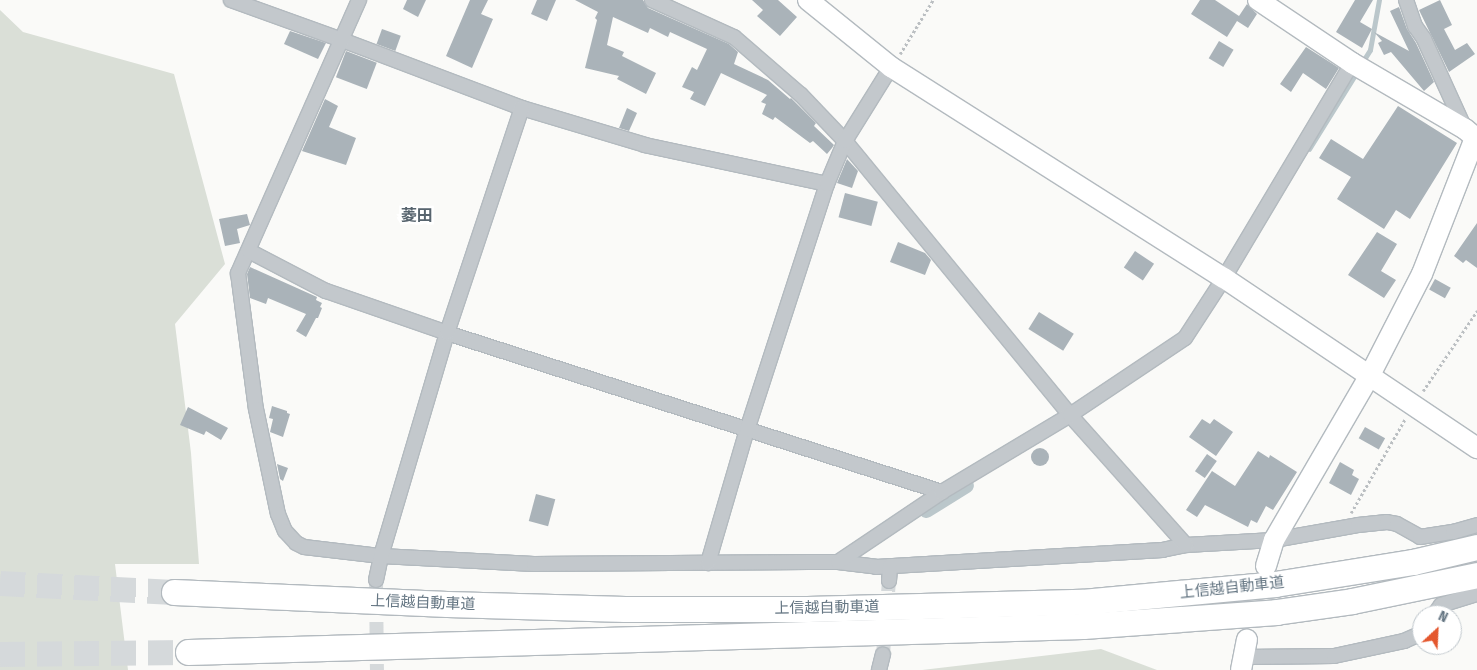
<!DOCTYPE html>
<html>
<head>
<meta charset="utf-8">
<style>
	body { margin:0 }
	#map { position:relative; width:1477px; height:670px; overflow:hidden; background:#fafaf8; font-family:"Fira Sans Condensed","Noto Sans JP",sans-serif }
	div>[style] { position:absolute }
	.green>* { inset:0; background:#dadfd7 }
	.stream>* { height:4.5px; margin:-2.25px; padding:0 2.25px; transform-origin:2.25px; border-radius:2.25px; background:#bbc7cb }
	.canal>* { height:15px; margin:-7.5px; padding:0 7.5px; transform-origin:7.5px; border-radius:7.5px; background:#bbc7cb }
	.building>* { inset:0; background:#aab3b9; transform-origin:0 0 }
	.round { border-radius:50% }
	.street-tunnel>* { height:14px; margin-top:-7px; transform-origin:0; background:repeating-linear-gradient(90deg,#d5d9db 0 14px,transparent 0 21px) }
	.highway-tunnel>* { height:25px; margin-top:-12.5px; transform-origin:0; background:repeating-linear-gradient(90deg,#d5d9db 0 25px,transparent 0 37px) }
	.path>* { height:2.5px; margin-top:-1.25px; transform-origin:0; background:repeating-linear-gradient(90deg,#bbbfc2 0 2.5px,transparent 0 5px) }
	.roads { filter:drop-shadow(1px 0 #b3babf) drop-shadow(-1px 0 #b3babf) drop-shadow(0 1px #b3babf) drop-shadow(0 -1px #b3babf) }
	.street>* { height:14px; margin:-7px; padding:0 7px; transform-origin:7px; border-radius:7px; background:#c3c8cc }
	.secondary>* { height:20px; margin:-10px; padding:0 10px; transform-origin:10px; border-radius:10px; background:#fff }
	.highway>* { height:25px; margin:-12.5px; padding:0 12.5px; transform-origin:12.5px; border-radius:12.5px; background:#fff }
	span { translate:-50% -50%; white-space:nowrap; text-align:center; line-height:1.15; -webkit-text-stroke:5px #fff; paint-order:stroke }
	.street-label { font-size:15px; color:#657683 }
	.neighbourhood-label { font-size:16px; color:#57646e; font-weight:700 }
	.north { position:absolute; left:1412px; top:605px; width:50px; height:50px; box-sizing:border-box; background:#fff; border:1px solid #c1c8cd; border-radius:50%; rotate:25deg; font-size:14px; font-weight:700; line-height:20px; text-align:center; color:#657683 }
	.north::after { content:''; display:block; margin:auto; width:18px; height:22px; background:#e4572e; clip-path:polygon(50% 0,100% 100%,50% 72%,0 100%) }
</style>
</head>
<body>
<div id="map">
	<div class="green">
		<i style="clip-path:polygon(0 10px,23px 32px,174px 74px,225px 264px,175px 324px,191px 453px,199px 564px,115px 564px,128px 670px,0 670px)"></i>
		<i style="clip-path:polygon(1101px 649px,1157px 670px,922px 670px)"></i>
	</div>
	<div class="stream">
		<i style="left:1365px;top:58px;width:9px;rotate:-58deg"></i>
		<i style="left:1370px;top:50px;width:51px;rotate:-79.8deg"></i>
		<i style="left:1309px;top:149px;width:91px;rotate:-58.1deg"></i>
	</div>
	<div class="canal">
		<i style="left:926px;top:510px;width:47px;rotate:-32deg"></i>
	</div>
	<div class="building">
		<i style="clip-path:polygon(407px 0,426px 0,418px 17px,403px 9px)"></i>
		<i style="clip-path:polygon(470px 0,488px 0,481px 14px,493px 19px,472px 68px,446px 56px)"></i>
		<i style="clip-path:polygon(537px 0,556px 0,547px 21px,531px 14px)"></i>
		<i style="clip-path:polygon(575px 0,643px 0,648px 8px,729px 44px,738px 52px,734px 64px,768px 80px,790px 99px,791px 98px,816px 123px,814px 126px,834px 145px,832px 148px,827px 154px,813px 141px,810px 143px,775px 117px,773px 120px,762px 114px,766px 104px,761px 102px,767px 95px,721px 73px,705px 106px,690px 99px,694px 92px,682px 87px,692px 67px,697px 70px,707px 49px,670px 32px,668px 37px,650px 28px,648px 33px,613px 17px,607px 45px,624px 52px,622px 56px,656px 73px,646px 94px,617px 79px,619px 76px,585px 68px,597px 20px,595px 18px,598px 12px)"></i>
		<i style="clip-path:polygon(752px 0,778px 0,797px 17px,780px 36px,757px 16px,763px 10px)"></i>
		<i style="clip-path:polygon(1200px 0,1215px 0,1239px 16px,1247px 4px,1257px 14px,1248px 28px,1237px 21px,1227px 37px,1191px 14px)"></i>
		<i style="clip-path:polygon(1355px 0,1373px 0,1360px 22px,1372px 29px,1362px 48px,1336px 32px)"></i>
		<i style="clip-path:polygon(1440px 0,1452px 25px,1444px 29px,1455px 50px,1467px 43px,1475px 54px,1449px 72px,1419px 10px)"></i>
		<i style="clip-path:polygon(1399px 7px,1407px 29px,1416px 43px,1434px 82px,1424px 91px,1391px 52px,1384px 55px,1378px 43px,1382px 41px,1374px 32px,1409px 51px,1390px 11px)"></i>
		<i style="left:382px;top:29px;width:20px;height:16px;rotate:20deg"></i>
		<i style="clip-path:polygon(290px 31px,326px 43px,318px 59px,284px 44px)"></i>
		<i style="left:1219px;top:41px;width:17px;height:20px;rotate:31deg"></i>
		<i style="clip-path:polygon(1306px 47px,1339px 68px,1326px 89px,1303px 73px,1291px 92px,1280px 84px)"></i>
		<i style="left:346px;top:51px;width:33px;height:28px;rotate:21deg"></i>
		<i style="clip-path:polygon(325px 99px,338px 106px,329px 127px,356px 138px,346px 165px,302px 151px)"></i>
		<i style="clip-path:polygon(1398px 106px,1457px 143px,1410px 219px,1396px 210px,1384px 229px,1337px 199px,1351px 177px,1319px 158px,1331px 139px,1363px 159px)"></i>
		<i style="clip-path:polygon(627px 108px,637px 113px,629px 131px,619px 128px)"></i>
		<i style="clip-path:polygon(847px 159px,858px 171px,852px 188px,837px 183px)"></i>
		<i style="left:845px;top:193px;width:34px;height:25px;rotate:15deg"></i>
		<i style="clip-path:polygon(247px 214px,250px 225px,237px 229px,240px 243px,225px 246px,219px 219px)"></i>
		<i style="clip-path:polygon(1477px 223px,1477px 268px,1466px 260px,1463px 263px,1454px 256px)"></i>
		<i style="clip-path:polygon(1377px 232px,1397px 244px,1381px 271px,1396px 280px,1384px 298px,1348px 275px)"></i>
		<i style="clip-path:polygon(898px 242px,925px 253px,931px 260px,925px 275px,890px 262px)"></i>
		<i style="left:1135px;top:251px;width:23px;height:20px;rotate:34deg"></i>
		<i style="clip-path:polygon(250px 267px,317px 297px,316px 300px,322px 303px,320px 307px,322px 308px,318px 318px,316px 318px,306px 337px,296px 331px,306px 314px,268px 298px,266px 304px,250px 298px,247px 274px)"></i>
		<i style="left:1435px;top:279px;width:18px;height:12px;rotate:29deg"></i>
		<i style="left:1039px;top:312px;width:41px;height:20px;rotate:32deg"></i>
		<i style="clip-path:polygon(272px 406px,287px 411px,287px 413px,290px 414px,283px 437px,270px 432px,273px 419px,269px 418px)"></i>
		<i style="clip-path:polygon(188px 407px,228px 428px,221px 440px,206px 431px,204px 435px,180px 425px)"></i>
		<i style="clip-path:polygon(1202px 419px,1210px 424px,1214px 419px,1233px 432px,1216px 456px,1189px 437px)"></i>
		<i style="left:1365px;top:427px;width:23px;height:13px;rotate:29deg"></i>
		<i class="round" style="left:1031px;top:448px;width:18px;height:18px"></i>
		<i style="clip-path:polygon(1258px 451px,1269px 458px,1270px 455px,1297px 472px,1273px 510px,1266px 506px,1257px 523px,1251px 520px,1248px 527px,1205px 505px,1197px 517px,1186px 510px,1212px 471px,1235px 486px)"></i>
		<i style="left:1207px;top:454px;width:12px;height:21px;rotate:35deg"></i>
		<i style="clip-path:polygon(1340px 462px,1354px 470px,1352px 475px,1359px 479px,1351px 495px,1329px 483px)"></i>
		<i style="clip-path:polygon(277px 464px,288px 468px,283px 481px,280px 479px)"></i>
		<i style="left:536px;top:494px;width:20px;height:28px;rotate:15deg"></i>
	</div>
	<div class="street-tunnel">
		<i style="left:376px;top:580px;width:90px;rotate:89.4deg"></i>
		<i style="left:883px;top:654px;width:73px;rotate:-85.3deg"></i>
	</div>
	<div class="highway-tunnel">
		<i style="left:0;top:583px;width:174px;rotate:3deg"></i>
		<i style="left:0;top:654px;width:188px;rotate:-0.6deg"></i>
	</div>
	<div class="path">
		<i style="left:900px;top:54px;width:63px;rotate:-58.6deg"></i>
		<i style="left:1423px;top:391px;width:97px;rotate:-56deg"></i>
		<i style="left:1351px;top:513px;width:108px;rotate:-60.1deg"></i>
	</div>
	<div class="roads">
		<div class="street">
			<i style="left:231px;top:0;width:118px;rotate:19.8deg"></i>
			<i style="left:342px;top:40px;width:192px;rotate:20.7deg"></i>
			<i style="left:522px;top:108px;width:128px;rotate:16.7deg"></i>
			<i style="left:645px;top:145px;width:186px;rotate:12.1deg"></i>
			<i style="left:359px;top:0;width:299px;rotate:113.9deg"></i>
			<i style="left:238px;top:273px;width:137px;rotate:82.5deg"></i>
			<i style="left:256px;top:409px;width:107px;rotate:78.2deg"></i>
			<i style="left:278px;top:514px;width:18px;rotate:68deg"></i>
			<i style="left:285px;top:531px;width:16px;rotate:47deg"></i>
			<i style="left:296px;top:543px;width:9px;rotate:27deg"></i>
			<i style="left:304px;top:547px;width:78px;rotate:6.7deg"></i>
			<i style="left:381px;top:556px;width:153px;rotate:3deg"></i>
			<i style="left:534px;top:564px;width:304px;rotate:-0.4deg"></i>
			<i style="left:838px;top:562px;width:38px;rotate:7deg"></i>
			<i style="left:876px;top:567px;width:287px;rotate:-3.4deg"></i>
			<i style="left:1162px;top:550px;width:25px;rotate:-12deg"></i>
			<i style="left:1186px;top:545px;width:88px;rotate:-3.3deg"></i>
			<i style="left:1274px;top:540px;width:85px;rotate:-10.1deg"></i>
			<i style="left:1358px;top:525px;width:29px;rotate:-6deg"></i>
			<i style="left:1387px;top:522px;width:10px;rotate:11deg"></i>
			<i style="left:1397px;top:524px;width:26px;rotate:29deg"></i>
			<i style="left:1420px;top:537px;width:33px;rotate:-9deg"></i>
			<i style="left:1453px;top:532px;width:25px;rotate:-16deg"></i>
			<i style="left:652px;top:0;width:90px;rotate:24.3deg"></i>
			<i style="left:734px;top:37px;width:89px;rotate:40.9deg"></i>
			<i style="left:801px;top:95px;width:64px;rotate:46.3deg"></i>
			<i style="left:845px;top:141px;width:355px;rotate:50.6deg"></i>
			<i style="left:1070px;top:415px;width:174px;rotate:48.3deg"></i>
			<i style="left:1406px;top:0;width:28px;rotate:71deg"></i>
			<i style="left:1415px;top:26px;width:16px;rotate:55deg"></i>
			<i style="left:1424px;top:39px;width:99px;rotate:65.5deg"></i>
			<i style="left:249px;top:251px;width:87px;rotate:27.5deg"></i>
			<i style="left:326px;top:291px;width:128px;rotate:19.1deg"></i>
			<i style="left:447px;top:333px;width:520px;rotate:17.81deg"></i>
			<i style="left:838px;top:562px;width:125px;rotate:-33.9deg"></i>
			<i style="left:942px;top:492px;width:149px;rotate:-31deg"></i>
			<i style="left:1070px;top:415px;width:138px;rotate:-33.8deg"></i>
			<i style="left:1185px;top:338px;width:72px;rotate:-57deg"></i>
			<i style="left:1224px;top:278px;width:250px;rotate:-59.2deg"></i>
			<i style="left:708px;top:563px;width:139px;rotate:-73.7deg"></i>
			<i style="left:747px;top:430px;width:259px;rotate:-72deg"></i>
			<i style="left:827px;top:184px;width:47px;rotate:-67.3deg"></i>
			<i style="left:845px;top:141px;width:87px;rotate:-58.1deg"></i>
			<i style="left:376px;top:580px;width:25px;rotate:-78deg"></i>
			<i style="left:381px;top:556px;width:233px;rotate:-73.5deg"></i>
			<i style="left:447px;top:333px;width:237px;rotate:-71.6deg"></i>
			<i style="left:889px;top:581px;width:15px;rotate:-86deg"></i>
			<i style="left:1434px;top:615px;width:12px;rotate:-55deg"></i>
			<i style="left:1441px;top:605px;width:38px;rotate:-17deg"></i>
			<i style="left:1245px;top:657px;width:89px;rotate:-0.6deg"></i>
			<i style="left:1334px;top:656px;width:72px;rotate:-12.1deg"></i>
			<i style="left:1404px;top:641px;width:20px;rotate:-24deg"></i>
			<i style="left:879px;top:670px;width:16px;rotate:-76deg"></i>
		</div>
		<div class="secondary">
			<i style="left:808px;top:0;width:107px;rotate:38.9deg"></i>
			<i style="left:891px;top:67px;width:394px;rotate:32.4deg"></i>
			<i style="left:1224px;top:278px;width:305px;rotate:33.9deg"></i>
			<i style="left:1258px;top:0;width:113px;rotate:33.8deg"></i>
			<i style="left:1352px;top:63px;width:131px;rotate:30.3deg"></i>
			<i style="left:1465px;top:129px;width:16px;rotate:40deg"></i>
			<i style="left:1266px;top:566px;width:27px;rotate:-73deg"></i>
			<i style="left:1274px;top:540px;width:191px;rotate:-59.8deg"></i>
			<i style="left:1370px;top:375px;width:114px;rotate:-62.8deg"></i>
			<i style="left:1422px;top:274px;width:146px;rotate:-68.7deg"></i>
			<i style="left:1241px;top:670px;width:31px;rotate:-79deg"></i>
		</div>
		<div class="highway">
			<i style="left:174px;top:592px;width:273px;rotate:2.5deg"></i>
			<i style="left:447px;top:604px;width:178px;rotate:1.6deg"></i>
			<i style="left:625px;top:609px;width:182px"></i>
			<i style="left:807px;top:609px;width:275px;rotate:-1.5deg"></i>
			<i style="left:1082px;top:602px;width:194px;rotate:-5.3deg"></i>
			<i style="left:1275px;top:584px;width:140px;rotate:-9.1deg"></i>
			<i style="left:1413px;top:562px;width:66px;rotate:-13.2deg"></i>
			<i style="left:188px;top:652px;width:895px;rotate:-1.66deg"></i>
			<i style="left:1083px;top:626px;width:194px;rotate:-4.1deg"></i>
			<i style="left:1276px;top:612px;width:77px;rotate:-8.2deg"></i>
			<i style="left:1352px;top:601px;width:128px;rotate:-11.7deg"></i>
		</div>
	</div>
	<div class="street-label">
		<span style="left:1232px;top:588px;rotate:-6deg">上信越自動車道</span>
		<span style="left:423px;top:603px;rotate:2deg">上信越自動車道</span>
		<span style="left:827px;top:608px;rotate:-1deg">上信越自動車道</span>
	</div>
	<div class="neighbourhood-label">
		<span style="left:417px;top:216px">菱田</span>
	</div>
	<div class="north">N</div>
</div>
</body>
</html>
